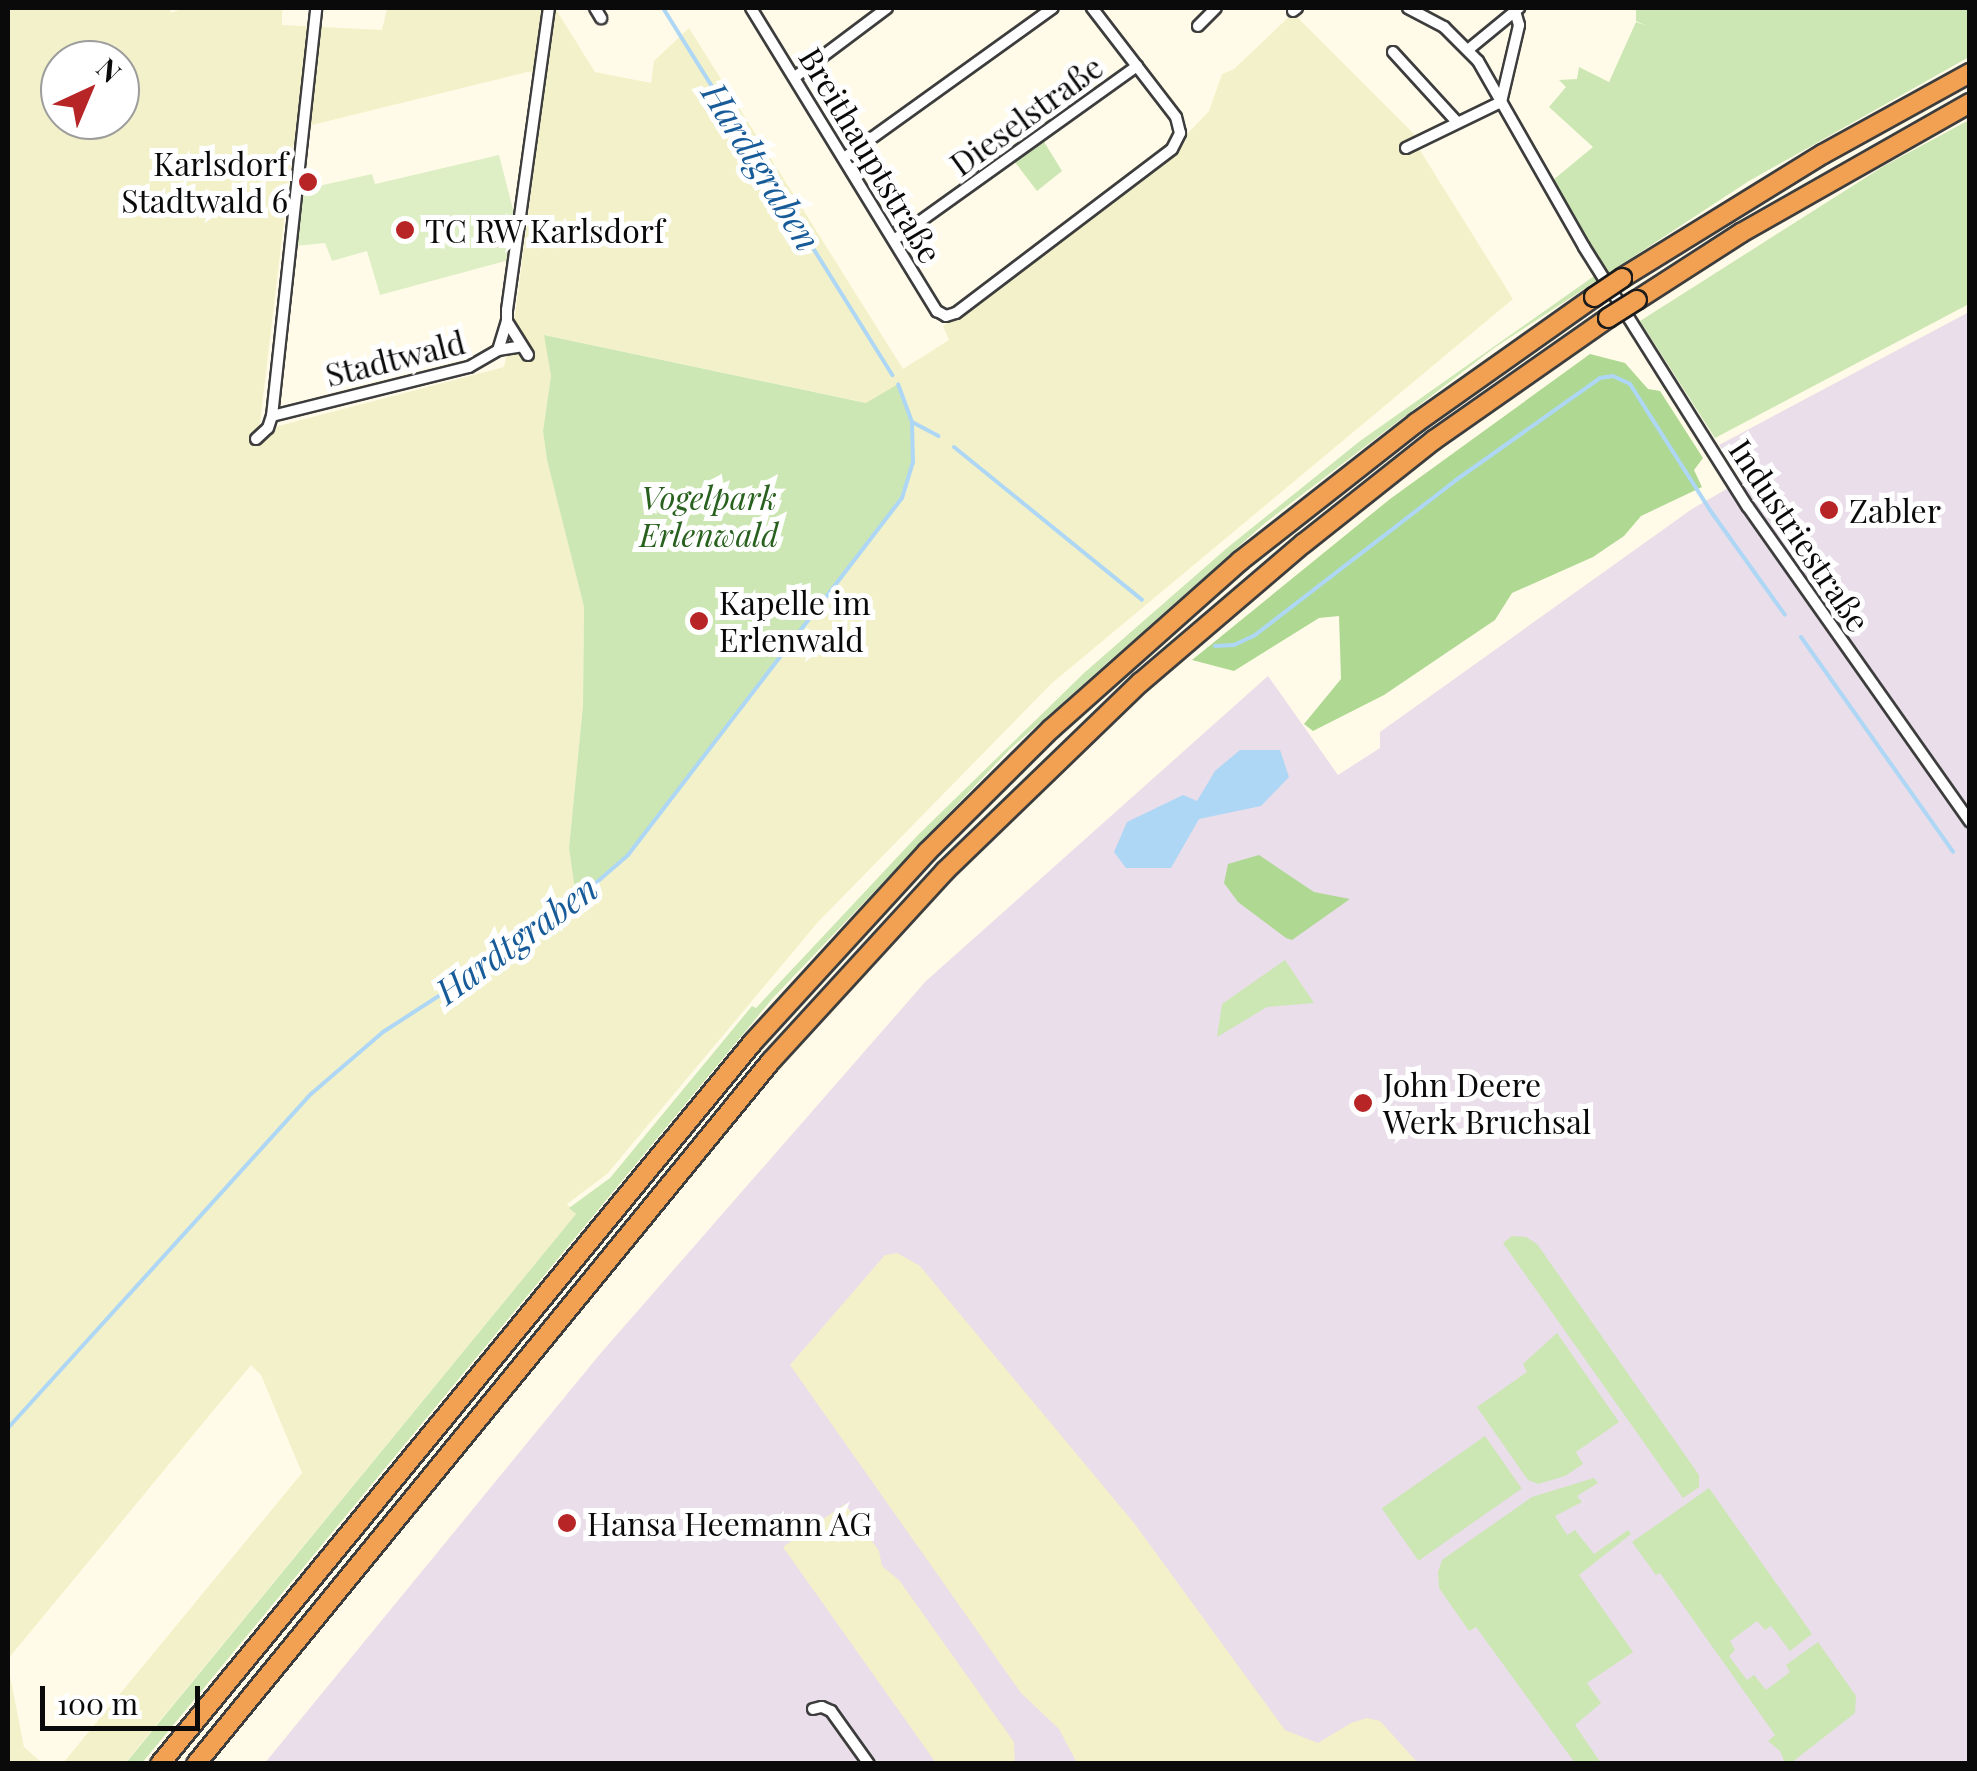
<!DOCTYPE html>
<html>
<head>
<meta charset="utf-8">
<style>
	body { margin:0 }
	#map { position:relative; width:1977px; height:1771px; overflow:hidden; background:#fffbe8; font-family:"Playfair Display",serif }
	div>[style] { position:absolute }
	.industrial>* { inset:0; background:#e9deea }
	.farmland>* { inset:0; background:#f3f1c9 }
	.green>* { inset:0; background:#cce7b3; transform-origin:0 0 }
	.forest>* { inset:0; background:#afd893 }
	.pitch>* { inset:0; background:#deefc5 }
	.water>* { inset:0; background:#aed7f5 }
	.stream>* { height:4px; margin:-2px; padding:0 2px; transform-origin:2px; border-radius:2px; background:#aed7f5 }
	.roads { filter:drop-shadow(2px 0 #3d3d3d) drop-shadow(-2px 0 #3d3d3d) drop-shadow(0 2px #3d3d3d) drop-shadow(0 -2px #3d3d3d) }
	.street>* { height:10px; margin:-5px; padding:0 5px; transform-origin:5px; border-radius:5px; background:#fff }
	.highway>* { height:18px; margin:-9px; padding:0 9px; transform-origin:9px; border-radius:9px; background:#f2a152 }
	.bridges { filter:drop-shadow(2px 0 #1b1b1b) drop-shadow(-2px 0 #1b1b1b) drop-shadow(0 2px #1b1b1b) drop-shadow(0 -2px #1b1b1b) }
	.highway-bridge>* { height:18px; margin:-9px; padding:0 9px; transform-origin:9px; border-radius:9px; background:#f2a152 }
	.dots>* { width:28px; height:28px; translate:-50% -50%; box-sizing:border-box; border:5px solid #fff; border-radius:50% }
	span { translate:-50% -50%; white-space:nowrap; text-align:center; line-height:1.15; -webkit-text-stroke:10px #fff; paint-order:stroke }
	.street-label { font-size:32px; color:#0a0a0a }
	.poi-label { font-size:32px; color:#0a0a0a }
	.right { translate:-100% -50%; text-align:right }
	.left { translate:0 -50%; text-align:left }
	.park-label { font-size:32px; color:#28601d; font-style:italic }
	.water-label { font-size:35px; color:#175b98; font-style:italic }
	.frame { position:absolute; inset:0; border:10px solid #0a0a0a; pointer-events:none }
	.north { position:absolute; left:40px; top:40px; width:100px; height:100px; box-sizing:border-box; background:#fff; border:2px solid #9d9d9d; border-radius:50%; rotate:44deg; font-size:28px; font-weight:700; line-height:40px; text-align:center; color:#0a0a0a }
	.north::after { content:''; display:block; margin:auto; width:35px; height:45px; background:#b72527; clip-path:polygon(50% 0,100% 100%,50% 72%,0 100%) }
	.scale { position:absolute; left:40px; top:1686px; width:160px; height:45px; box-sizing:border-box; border:5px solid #0a0a0a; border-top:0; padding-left:12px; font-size:30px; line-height:35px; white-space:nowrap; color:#0a0a0a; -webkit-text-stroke:8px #fff; paint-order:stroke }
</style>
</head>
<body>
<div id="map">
	<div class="industrial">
		<i style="clip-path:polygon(1969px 312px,1969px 1763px,264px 1764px,600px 1354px,926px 981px,1268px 676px,1338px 775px,1380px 748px,1380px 732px,1692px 509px,1742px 480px,1719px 445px)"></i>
	</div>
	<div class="farmland">
		<i style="clip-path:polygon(evenodd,8px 8px,171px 8px,170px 13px,186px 8px,282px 8px,282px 25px,382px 30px,387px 8px,555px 8px,595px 72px,651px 83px,654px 61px,689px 28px,903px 369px,949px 340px,943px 326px,1173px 149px,1209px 111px,1222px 74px,1234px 69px,1293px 13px,1416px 136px,1416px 144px,1513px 299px,1051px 684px,818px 922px,607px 1174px,567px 1204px,576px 1214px,125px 1763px,63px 1763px,302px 1473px,261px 1375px,251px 1365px,8px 1659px,8px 8px,60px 60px,120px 60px,120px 120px,60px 120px,60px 60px,8px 8px,527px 72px,546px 73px,516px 309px,504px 367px,259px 431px,293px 145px,312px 125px,527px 72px,8px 8px,545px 335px,867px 403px,905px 396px,912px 422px,913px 463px,902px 498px,576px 898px,569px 848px,583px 705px,584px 607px,547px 460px,543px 431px,551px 376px,545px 335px)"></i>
		<i style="clip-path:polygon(897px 1253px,920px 1266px,1134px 1523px,1285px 1730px,1318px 1743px,1351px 1723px,1367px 1718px,1380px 1721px,1418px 1763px,1077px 1763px,1059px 1729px,1021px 1693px,790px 1365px,885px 1255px)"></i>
		<i style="clip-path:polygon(845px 1504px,879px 1551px,882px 1566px,899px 1580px,1014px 1742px,1015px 1763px,936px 1763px,783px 1547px)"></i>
		<i style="clip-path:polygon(8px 1666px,24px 1747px,42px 1763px,8px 1763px)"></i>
	</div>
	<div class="green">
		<i style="clip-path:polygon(1636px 8px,1969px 8px,1969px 57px,1749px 181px,1494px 348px,1265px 523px,1010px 749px,772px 999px,142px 1763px,125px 1764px,576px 1214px,569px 1208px,610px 1178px,752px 1006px,756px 1008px,918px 835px,1084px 673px,1227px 548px,1360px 441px,1604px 269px,1553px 180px,1593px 147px,1549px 107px,1566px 87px,1559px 80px,1577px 79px,1579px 67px,1609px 82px,1636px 22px,1647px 26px,1636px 21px)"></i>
		<i style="clip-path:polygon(1969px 120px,1969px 304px,1715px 438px,1640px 321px,1884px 166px)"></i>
		<i style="clip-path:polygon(1043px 140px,1062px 171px,1037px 191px,1014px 161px)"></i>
		<i style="clip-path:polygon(544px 335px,866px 403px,898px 384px,912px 422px,913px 463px,902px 498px,628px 855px,576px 898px,569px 848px,583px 705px,584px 607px,547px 460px,543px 431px,551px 376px)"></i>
		<i style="clip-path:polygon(1285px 960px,1314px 1003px,1267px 1007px,1217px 1037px,1222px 1004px)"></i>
		<i style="clip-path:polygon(1512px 1236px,1526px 1237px,1537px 1244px,1699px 1475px,1699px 1487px,1683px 1498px,1503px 1243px)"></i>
		<i style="clip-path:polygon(1557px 1333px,1619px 1422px,1576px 1452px,1583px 1464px,1565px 1476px,1538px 1484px,1528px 1480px,1477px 1407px,1527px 1372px,1523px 1364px)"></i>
		<i style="left:1485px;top:1436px;width:64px;height:126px;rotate:55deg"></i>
		<i style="clip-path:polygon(1594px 1478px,1598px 1483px,1577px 1496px,1582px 1502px,1555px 1516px,1567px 1535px,1575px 1530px,1594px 1554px,1628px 1530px,1631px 1534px,1579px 1575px,1633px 1652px,1587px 1683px,1601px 1703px,1575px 1725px,1601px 1763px,1575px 1763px,1476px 1627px,1469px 1631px,1439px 1588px,1438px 1572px,1442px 1560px,1532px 1497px)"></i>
		<i style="clip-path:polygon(1709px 1488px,1812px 1634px,1790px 1651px,1771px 1626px,1765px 1630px,1757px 1621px,1730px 1641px,1735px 1650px,1729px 1656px,1747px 1680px,1754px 1675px,1766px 1690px,1790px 1672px,1786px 1665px,1818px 1642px,1856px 1696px,1855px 1713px,1791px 1763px,1785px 1763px,1780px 1751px,1768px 1741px,1775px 1735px,1660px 1573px,1656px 1575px,1632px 1542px)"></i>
	</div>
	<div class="forest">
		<i style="clip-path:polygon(1590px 354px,1625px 363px,1648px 389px,1660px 391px,1703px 458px,1694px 470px,1702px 487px,1641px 516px,1624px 536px,1593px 557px,1512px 593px,1495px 620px,1384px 695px,1313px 731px,1304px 724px,1341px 679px,1339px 616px,1319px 618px,1234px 671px,1192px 660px,1390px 499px)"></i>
		<i style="clip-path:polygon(1259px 855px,1314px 892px,1350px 899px,1292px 940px,1286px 938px,1238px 902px,1224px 883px,1228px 864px)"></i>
	</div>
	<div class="pitch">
		<i style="clip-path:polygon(499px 155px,515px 217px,509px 260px,380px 295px,367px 251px,332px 261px,325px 243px,294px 246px,301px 190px,372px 174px,375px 184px)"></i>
	</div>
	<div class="water">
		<i style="clip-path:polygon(1240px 750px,1280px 750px,1289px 777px,1261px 806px,1199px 819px,1171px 868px,1126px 868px,1114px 852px,1127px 822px,1183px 795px,1197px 801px,1215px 771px)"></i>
	</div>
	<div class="stream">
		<i style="left:663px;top:8px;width:433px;rotate:58deg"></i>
		<i style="left:912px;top:422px;width:30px;rotate:28deg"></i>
		<i style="left:954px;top:447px;width:242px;rotate:39.1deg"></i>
		<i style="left:1801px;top:637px;width:263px;rotate:54.7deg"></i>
		<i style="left:1215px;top:646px;width:19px;rotate:-3deg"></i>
		<i style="left:1234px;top:645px;width:23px;rotate:-25deg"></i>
		<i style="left:1255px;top:635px;width:254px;rotate:-37.6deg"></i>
		<i style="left:1456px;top:480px;width:176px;rotate:-35.3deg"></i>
		<i style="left:1600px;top:378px;width:13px;rotate:-9deg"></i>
		<i style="left:1613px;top:376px;width:19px;rotate:25deg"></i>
		<i style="left:1630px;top:384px;width:153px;rotate:57.6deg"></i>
		<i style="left:1712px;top:513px;width:125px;rotate:54.4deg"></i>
		<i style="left:8px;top:1428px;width:451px;rotate:-47.8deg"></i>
		<i style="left:311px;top:1094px;width:95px;rotate:-40.7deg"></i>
		<i style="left:383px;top:1032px;width:193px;rotate:-32.9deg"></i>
		<i style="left:545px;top:927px;width:110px;rotate:-40.9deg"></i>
		<i style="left:628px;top:855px;width:450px;rotate:-52.5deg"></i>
		<i style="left:902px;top:498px;width:37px;rotate:-73deg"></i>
		<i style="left:913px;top:463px;width:41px;rotate:-91.4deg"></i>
		<i style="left:912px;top:422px;width:40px;rotate:-110.2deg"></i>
	</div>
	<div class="roads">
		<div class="street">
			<i style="left:595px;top:8px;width:12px;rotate:59deg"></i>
			<i style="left:751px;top:8px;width:356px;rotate:58.5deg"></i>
			<i style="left:937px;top:311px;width:10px;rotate:29deg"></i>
			<i style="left:946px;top:316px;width:10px;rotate:-17deg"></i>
			<i style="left:956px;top:313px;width:271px;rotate:-37.2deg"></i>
			<i style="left:1172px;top:149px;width:18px;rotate:-63deg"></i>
			<i style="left:1180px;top:133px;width:16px;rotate:-104deg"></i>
			<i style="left:1176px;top:117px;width:138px;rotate:-127.6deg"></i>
			<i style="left:1408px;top:8px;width:41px;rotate:27.8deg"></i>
			<i style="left:1444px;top:27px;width:48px;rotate:45deg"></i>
			<i style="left:1478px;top:61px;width:214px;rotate:60.3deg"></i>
			<i style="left:1584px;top:247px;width:307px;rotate:57.8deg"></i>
			<i style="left:1748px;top:507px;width:385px;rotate:54.8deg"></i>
			<i style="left:1293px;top:11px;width:5px;rotate:-37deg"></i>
			<i style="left:1198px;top:26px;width:25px;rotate:-45deg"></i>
			<i style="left:1469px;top:49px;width:65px;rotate:-39.4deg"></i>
			<i style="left:1393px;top:52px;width:95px;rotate:47.6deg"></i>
			<i style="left:795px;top:77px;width:115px;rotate:-36.9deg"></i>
			<i style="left:1501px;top:102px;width:79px;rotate:-76.8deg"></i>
			<i style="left:1519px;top:25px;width:15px;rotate:-106deg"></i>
			<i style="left:1406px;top:148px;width:106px;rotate:-25.8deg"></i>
			<i style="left:844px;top:158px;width:257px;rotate:-35.7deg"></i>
			<i style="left:894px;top:240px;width:299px;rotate:-35.6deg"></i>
			<i style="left:507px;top:321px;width:30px;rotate:107deg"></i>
			<i style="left:498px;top:350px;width:24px;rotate:-9deg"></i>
			<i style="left:528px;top:355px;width:40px;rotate:-122deg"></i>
			<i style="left:507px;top:321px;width:11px;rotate:-90deg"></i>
			<i style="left:507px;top:310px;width:305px;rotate:-82.1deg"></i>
			<i style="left:272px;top:416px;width:410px;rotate:-83.8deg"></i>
			<i style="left:256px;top:439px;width:16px;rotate:-43deg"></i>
			<i style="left:268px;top:428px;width:13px;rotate:-72deg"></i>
			<i style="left:272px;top:416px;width:203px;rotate:-14deg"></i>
			<i style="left:469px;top:367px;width:34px;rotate:-30deg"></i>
			<i style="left:813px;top:1709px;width:9px;rotate:-13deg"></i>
			<i style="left:822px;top:1707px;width:10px;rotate:24deg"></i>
			<i style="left:831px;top:1711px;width:65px;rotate:54.4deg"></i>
		</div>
		<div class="highway">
			<i style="left:1622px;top:278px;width:236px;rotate:-31.7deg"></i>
			<i style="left:1823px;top:154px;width:168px;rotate:-28.9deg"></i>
			<i style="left:1637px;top:300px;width:124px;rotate:-32.8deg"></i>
			<i style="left:1741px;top:233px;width:263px;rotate:-29.6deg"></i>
			<i style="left:160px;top:1764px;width:934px;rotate:-50.6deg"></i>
			<i style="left:753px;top:1042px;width:258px;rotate:-47.5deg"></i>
			<i style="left:927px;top:852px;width:175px;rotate:-44.8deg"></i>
			<i style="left:1051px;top:729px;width:253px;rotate:-41.6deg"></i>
			<i style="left:1240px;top:561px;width:224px;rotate:-38.1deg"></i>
			<i style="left:1416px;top:423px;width:218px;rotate:-35.3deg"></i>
			<i style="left:196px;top:1764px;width:908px;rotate:-50.72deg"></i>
			<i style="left:771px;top:1061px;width:258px;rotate:-47.5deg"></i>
			<i style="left:945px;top:871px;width:272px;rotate:-44deg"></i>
			<i style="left:1141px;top:682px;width:214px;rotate:-40.5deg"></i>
			<i style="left:1304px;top:543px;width:166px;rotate:-38.4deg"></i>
			<i style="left:1434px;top:440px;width:213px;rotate:-35deg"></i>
		</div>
	</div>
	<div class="bridges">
		<div class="highway-bridge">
			<i style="left:1594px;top:297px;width:34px;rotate:-34deg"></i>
			<i style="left:1608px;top:318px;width:34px;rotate:-32deg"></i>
		</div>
	</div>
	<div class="dots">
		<i style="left:308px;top:182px;background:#b72527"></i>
		<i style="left:405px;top:230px;background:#b72527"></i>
		<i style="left:1829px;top:510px;background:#b72527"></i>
		<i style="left:699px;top:621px;background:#b72527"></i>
		<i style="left:1363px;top:1103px;background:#b72527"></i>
		<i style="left:567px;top:1523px;background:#b72527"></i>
	</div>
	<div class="street-label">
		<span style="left:1026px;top:115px;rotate:-36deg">Dieselstraße</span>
		<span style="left:871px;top:155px;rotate:59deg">Breithauptstraße</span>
		<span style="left:395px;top:358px;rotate:-14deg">Stadtwald</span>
		<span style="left:1800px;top:535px;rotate:56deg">Industriestraße</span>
	</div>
	<div class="poi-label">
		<span class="right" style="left:288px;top:182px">Karlsdorf<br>Stadtwald 6</span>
		<span class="left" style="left:425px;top:230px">TC RW Karlsdorf</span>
		<span class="left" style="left:1849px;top:510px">Zabler</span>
		<span class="left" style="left:719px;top:621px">Kapelle im<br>Erlenwald</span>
		<span class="left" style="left:1383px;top:1103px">John Deere<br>Werk Bruchsal</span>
		<span class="left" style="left:587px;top:1523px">Hansa Heemann AG</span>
	</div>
	<div class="park-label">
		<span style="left:709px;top:516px">Vogelpark<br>Erlenwald</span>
	</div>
	<div class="water-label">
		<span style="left:762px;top:166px;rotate:58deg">Hardtgraben</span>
		<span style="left:516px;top:939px;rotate:-36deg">Hardtgraben</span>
	</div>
	<div class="frame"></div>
	<div class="north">N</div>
	<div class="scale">100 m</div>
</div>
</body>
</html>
